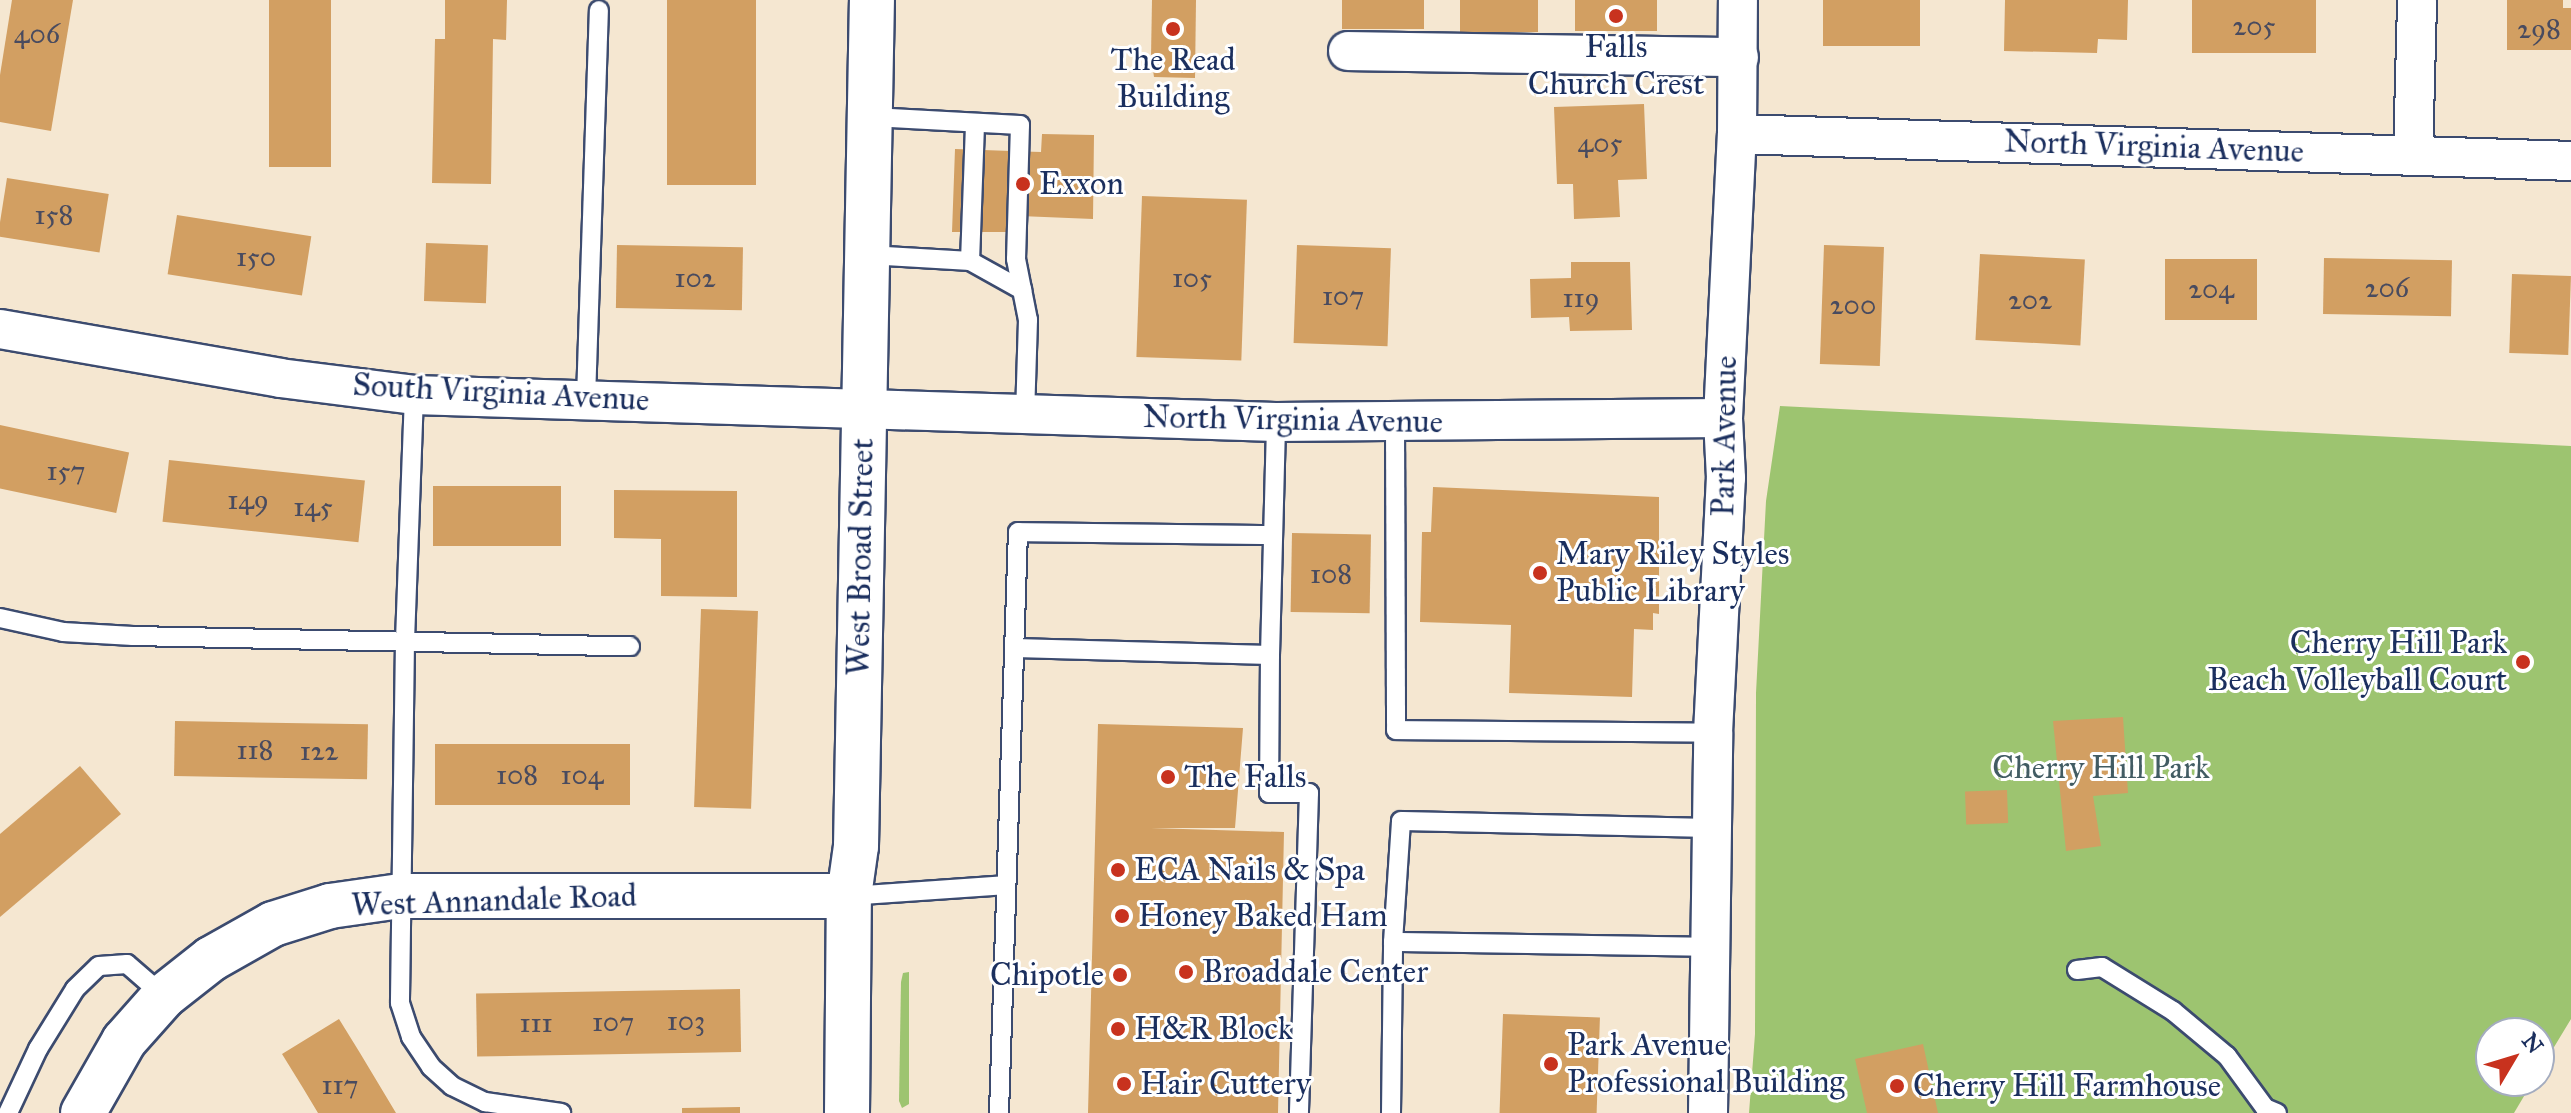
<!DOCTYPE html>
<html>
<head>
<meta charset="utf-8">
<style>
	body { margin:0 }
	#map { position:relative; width:2571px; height:1113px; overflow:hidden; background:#f5e7d1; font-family:"IM FELL Great Primer",serif }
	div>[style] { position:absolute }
	.green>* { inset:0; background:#9dc470 }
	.building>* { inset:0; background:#d29f62; transform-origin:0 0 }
	.roads { filter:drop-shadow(2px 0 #3c4b6f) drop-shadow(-2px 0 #3c4b6f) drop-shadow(0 2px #3c4b6f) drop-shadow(0 -2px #3c4b6f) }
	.lane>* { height:18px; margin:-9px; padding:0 9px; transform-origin:9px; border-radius:9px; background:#fff }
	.street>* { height:38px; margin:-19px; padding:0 19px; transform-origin:19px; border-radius:19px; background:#fff }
	.secondary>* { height:44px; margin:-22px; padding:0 22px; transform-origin:22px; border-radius:22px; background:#fff }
	.primary>* { height:44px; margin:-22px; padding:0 22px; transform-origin:22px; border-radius:22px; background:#fff }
	.dots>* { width:22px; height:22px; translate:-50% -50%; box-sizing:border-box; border:4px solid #fff; border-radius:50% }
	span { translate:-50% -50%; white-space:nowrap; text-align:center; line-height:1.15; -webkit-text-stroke:6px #fff; paint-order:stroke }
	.number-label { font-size:28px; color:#494b5f }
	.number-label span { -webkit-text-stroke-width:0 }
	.poi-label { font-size:32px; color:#1b2f5e }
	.left { translate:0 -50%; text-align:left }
	.right { translate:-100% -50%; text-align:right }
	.street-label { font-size:32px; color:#1b2f5e }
	.park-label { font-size:32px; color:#425c63 }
	.north { position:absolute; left:2475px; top:1017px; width:80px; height:80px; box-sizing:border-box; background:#fff; border:2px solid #a4acbf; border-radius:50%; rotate:52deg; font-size:22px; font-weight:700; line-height:32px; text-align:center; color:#1b2f5e }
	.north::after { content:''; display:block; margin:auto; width:28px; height:36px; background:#c8321e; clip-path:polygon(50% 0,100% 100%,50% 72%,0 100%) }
</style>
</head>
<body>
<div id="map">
	<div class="green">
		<i style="clip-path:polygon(1780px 406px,2571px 446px,2571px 1019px,2539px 1072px,2539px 1033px,2491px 1033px,2491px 1081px,2533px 1081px,2514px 1113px,1749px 1113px,1755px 1034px,1756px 693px,1766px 501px)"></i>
		<i style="clip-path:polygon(909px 972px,909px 1104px,902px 1108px,899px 1101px,901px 982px,903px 973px)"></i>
	</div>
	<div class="building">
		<i style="clip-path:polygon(12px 0,73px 0,51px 131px,0 122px,0 75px)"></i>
		<i style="left:269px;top:0;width:62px;height:167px"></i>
		<i style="clip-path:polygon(445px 0,507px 0,506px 40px,493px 39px,491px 184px,432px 183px,435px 39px,445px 39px)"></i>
		<i style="left:667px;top:0;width:89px;height:185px"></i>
		<i style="clip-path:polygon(1152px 0,1196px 0,1195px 78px,1154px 77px,1151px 57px)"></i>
		<i style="left:1342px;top:0;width:82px;height:29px"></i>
		<i style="left:1460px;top:0;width:78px;height:32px"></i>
		<i style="left:1575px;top:0;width:82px;height:31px"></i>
		<i style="left:1823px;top:0;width:97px;height:46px"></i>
		<i style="clip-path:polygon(2005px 0,2128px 0,2127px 40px,2098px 39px,2097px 53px,2004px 51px)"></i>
		<i style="left:2192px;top:0;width:124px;height:53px"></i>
		<i style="clip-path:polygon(2507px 0,2563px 0,2563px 8px,2571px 8px,2571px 50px,2507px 50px)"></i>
		<i style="clip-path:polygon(1644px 104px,1647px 179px,1618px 180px,1620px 217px,1574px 219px,1573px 184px,1557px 184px,1554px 107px)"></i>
		<i style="clip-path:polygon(1042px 134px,1094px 135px,1093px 219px,1020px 216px,1022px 232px,952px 232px,955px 149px,1041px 152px)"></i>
		<i style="left:7px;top:178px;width:103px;height:59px;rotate:9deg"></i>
		<i style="left:1142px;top:196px;width:105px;height:161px;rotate:2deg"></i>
		<i style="left:177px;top:215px;width:136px;height:60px;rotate:9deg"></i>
		<i style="left:426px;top:243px;width:62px;height:58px;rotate:2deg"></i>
		<i style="left:617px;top:245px;width:126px;height:63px;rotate:1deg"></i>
		<i style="left:1297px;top:245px;width:94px;height:98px;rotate:2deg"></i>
		<i style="left:1824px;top:245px;width:60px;height:119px;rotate:2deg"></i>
		<i style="left:1980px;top:254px;width:105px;height:86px;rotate:3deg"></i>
		<i style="left:2324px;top:258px;width:128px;height:56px;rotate:1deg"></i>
		<i style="left:2165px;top:259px;width:92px;height:61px"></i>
		<i style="clip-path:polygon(1571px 262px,1630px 262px,1632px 330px,1570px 331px,1569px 317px,1531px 318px,1530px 279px,1571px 278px)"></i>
		<i style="left:2512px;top:274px;width:59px;height:79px;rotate:2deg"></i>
		<i style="left:0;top:425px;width:132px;height:62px;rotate:12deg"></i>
		<i style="left:169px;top:460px;width:197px;height:62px;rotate:6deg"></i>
		<i style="left:433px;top:486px;width:128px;height:60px"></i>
		<i style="clip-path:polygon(1433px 487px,1659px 497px,1659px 614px,1653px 613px,1653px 630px,1634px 629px,1632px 697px,1509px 693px,1511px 625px,1420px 622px,1422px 532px,1431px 532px)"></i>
		<i style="clip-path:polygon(614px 490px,737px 491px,737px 597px,661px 596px,661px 539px,614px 538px)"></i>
		<i style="left:1292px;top:533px;width:79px;height:79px;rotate:1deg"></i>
		<i style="left:701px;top:609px;width:57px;height:198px;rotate:2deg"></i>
		<i style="clip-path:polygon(2123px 717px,2128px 793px,2093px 796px,2101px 846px,2066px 851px,2053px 721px)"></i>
		<i style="left:175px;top:721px;width:193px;height:55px;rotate:1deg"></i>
		<i style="clip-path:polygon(1098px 724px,1243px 728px,1235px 828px,1151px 828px,1284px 832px,1278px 1113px,1088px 1113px)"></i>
		<i style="left:630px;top:744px;width:61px;height:195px;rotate:90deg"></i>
		<i style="clip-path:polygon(80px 766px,121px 814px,0 917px,0 834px)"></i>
		<i style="left:2007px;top:790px;width:33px;height:42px;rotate:88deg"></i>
		<i style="left:740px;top:989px;width:63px;height:264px;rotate:89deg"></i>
		<i style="left:1503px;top:1014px;width:97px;height:99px;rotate:2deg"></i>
		<i style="clip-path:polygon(339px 1019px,360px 1053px,396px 1113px,318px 1113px,303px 1088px,282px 1054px)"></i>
		<i style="clip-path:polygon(1923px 1044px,1938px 1113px,1867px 1113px,1855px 1059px)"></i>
		<i style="clip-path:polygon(740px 1107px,740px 1113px,682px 1113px,682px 1108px)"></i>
	</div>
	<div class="roads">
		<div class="lane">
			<i style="left:872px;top:117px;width:148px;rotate:3.1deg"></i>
			<i style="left:1020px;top:125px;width:134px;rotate:91.7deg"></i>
			<i style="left:1016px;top:259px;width:62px;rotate:78.9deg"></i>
			<i style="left:1028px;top:320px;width:94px;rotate:91.8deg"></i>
			<i style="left:975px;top:125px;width:136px;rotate:92.1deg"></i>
			<i style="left:970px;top:261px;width:60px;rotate:29.1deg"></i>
			<i style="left:869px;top:255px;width:101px;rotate:3.4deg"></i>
			<i style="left:414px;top:395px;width:246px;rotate:92.1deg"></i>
			<i style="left:405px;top:641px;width:362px;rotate:90.8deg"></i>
			<i style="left:400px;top:1003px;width:36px;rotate:72deg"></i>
			<i style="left:411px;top:1037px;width:36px;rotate:56deg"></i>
			<i style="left:431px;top:1067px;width:28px;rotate:42deg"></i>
			<i style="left:452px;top:1086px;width:37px;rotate:26deg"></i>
			<i style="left:485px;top:1102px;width:77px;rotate:8.2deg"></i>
			<i style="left:586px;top:399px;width:389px;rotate:-88.1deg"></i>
			<i style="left:1395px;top:423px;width:307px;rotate:89.8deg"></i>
			<i style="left:1396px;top:730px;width:317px;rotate:0.5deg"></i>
			<i style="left:0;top:618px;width:65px;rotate:12.5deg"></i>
			<i style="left:63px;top:632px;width:70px;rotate:3.3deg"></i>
			<i style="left:133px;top:636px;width:497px;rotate:1.2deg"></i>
			<i style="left:1015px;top:648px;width:255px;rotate:1.6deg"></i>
			<i style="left:1270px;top:655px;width:233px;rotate:-88.5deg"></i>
			<i style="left:1270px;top:655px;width:138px;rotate:90.4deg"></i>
			<i style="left:1269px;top:793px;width:40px"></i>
			<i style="left:1309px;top:793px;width:320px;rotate:91.8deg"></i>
			<i style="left:849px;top:896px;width:157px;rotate:-4deg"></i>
			<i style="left:1393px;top:942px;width:317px;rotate:0.9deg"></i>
			<i style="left:2077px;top:970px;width:25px;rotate:-7deg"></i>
			<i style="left:2102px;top:967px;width:84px;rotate:31.8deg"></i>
			<i style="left:2173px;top:1011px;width:70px;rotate:39.8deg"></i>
			<i style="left:2227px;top:1056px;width:64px;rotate:53.8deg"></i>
			<i style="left:2265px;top:1108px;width:13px;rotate:23deg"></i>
			<i style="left:8px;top:1113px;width:71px;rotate:-64.9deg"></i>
			<i style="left:38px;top:1049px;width:70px;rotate:-58.3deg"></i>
			<i style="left:75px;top:989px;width:33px;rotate:-44deg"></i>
			<i style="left:99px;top:966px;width:28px;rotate:-4deg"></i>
			<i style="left:127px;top:964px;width:49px;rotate:40.9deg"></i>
			<i style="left:999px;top:1113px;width:581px;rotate:-88.13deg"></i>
			<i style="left:1018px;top:532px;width:255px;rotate:0.7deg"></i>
			<i style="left:1391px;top:1113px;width:171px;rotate:-89.3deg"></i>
			<i style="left:1393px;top:942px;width:121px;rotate:-86.2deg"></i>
			<i style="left:1401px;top:821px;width:311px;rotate:1.3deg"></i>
		</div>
		<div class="street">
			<i style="left:1348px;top:51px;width:391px;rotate:0.9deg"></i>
			<i style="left:1737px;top:134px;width:834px;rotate:1.85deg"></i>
			<i style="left:2413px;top:156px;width:156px;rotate:-88.5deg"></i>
			<i style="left:0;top:329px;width:284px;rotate:9.9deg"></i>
			<i style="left:280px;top:378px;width:135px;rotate:7.2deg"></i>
			<i style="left:414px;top:395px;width:862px;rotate:1.79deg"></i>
			<i style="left:1276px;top:422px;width:447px;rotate:-0.5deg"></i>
			<i style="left:1708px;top:1113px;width:380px;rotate:-89.2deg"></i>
			<i style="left:1713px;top:733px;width:255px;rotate:-87.1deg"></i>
			<i style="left:1726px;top:478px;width:60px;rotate:-92.9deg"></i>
			<i style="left:1723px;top:418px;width:284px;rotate:-87.2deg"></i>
			<i style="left:1737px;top:134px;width:134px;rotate:-89.6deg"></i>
		</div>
		<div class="secondary">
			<i style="left:83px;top:1113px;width:83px;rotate:-60.3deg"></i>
			<i style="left:124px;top:1041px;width:60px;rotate:-48.4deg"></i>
			<i style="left:164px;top:996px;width:60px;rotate:-38.2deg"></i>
			<i style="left:211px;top:959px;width:71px;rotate:-29.4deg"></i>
			<i style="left:273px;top:924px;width:60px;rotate:-17.5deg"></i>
			<i style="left:330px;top:906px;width:71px;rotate:-8.1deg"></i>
			<i style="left:400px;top:896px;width:449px"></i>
		</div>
		<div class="primary">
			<i style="left:847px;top:1113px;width:217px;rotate:-89.5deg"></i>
			<i style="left:849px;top:896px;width:50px;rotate:-82deg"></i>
			<i style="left:856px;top:846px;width:846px;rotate:-88.92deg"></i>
		</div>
	</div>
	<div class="dots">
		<i style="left:1616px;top:16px;background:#c8321e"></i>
		<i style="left:1173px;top:29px;background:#c8321e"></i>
		<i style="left:1023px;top:184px;background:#c8321e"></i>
		<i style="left:1540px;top:573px;background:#c8321e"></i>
		<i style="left:2523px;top:662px;background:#c8321e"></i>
		<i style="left:1168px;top:777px;background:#c8321e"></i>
		<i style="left:1118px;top:870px;background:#c8321e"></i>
		<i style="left:1122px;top:916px;background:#c8321e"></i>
		<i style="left:1186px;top:972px;background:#c8321e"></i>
		<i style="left:1120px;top:975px;background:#c8321e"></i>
		<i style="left:1118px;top:1029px;background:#c8321e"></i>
		<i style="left:1551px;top:1064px;background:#c8321e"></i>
		<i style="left:1124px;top:1084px;background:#c8321e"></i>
		<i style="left:1897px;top:1086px;background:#c8321e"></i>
	</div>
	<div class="number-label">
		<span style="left:2254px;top:26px">205</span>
		<span style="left:2539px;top:29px">298</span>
		<span style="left:37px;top:34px">406</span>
		<span style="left:1600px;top:143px">405</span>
		<span style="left:54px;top:215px">158</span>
		<span style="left:256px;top:257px">150</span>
		<span style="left:695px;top:278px">102</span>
		<span style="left:1192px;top:278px">105</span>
		<span style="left:2387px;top:288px">206</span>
		<span style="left:2211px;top:289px">204</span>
		<span style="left:1343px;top:296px">107</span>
		<span style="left:1581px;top:298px">119</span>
		<span style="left:2030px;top:300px">202</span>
		<span style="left:1853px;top:305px">200</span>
		<span style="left:66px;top:471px">157</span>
		<span style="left:248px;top:500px">149</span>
		<span style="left:313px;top:507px">145</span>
		<span style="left:1331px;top:574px">108</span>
		<span style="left:255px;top:750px">118</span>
		<span style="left:319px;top:751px">122</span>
		<span style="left:517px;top:775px">108</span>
		<span style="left:582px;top:775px">104</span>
		<span style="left:686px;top:1021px">103</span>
		<span style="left:613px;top:1022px">107</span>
		<span style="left:536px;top:1023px">111</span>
		<span style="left:340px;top:1085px">117</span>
	</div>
	<div class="poi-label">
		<span style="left:1616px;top:66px">Falls<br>Church Crest</span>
		<span style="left:1173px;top:79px">The Read<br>Building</span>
		<span class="left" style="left:1039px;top:184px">Exxon</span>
		<span class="left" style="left:1556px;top:573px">Mary Riley Styles<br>Public Library</span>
		<span class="right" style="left:2507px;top:662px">Cherry Hill Park<br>Beach Volleyball Court</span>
		<span class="left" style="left:1184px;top:777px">The Falls</span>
		<span class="left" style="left:1134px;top:870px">ECA Nails &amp; Spa</span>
		<span class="left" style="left:1138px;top:916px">Honey Baked Ham</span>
		<span class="left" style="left:1202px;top:972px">Broaddale Center</span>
		<span class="right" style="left:1104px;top:975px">Chipotle</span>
		<span class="left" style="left:1134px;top:1029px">H&amp;R Block</span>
		<span class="left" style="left:1567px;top:1064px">Park Avenue<br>Professional Building</span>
		<span class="left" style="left:1140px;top:1084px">Hair Cuttery</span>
		<span class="left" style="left:1913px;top:1086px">Cherry Hill Farmhouse</span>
	</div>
	<div class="street-label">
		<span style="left:2154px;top:147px;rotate:2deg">North Virginia Avenue</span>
		<span style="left:501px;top:393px;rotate:3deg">South Virginia Avenue</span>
		<span style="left:1293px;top:420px;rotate:1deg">North Virginia Avenue</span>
		<span style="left:1725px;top:436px;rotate:-89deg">Park Avenue</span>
		<span style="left:861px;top:557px;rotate:-89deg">West Broad Street</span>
		<span style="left:494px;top:901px;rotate:-2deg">West Annandale Road</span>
	</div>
	<div class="park-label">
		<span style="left:2101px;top:768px">Cherry Hill Park</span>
	</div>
	<div class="north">N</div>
</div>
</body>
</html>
